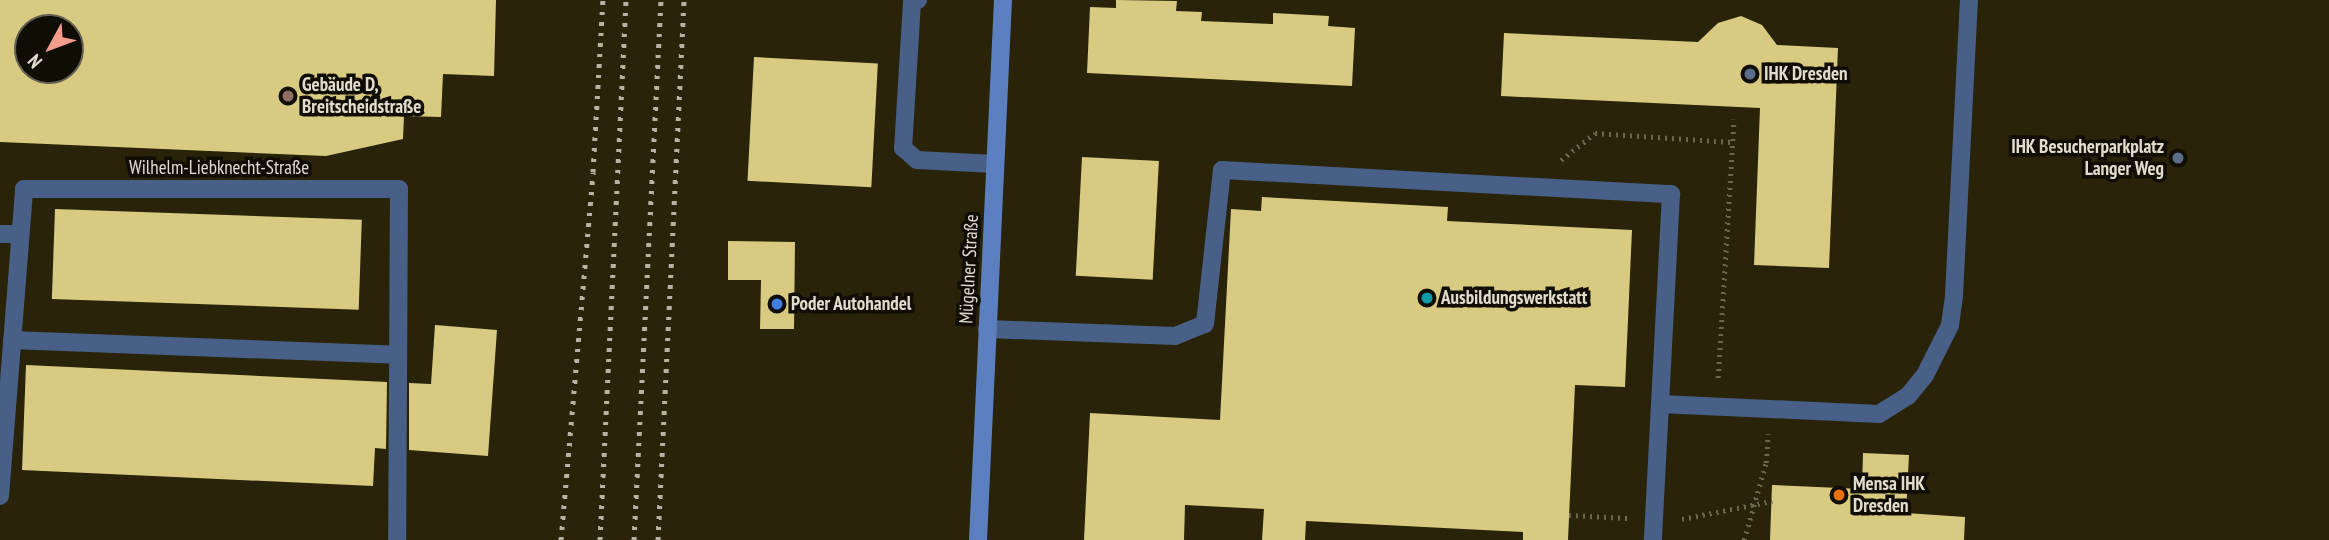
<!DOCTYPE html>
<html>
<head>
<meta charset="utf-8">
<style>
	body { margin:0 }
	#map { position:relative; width:2329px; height:540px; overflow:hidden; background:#292409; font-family:"PT Sans Narrow",sans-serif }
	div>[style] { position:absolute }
	.building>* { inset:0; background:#d9ca81; transform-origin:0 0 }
	.path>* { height:4.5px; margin-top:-2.25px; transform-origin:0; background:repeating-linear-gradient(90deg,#6b6650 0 2px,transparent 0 7px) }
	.lane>* { height:18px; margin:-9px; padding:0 9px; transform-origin:9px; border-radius:9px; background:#485f87 }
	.secondary>* { height:18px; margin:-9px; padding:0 9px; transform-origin:9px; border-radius:9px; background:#5c80bf }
	.rail>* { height:5px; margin-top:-2.5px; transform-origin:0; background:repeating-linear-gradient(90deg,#b7b3a2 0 3.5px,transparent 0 10.5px) }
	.dots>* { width:19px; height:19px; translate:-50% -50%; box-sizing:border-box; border:4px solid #0f0d04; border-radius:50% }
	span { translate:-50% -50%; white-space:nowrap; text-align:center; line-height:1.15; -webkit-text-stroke:7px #0f0d04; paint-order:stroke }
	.poi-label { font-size:19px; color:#e0ddce; font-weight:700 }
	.left { translate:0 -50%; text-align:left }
	.right { translate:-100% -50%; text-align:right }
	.street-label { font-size:19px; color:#e0ddce }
	.north { position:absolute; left:14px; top:14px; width:70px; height:70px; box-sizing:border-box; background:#0f0d04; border:2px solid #636055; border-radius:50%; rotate:229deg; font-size:19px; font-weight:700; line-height:28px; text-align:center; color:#e0ddce }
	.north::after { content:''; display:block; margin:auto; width:24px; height:32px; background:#f49d8d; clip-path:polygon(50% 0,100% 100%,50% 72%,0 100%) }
</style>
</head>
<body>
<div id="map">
	<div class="building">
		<i style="clip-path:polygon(evenodd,0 0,496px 0,494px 76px,443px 74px,441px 117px,404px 116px,403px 139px,326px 156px,0 142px,0 0,28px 28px,70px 28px,70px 70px,28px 70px,28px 28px)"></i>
		<i style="clip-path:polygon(1116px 0,1177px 1px,1176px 11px,1202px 12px,1201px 21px,1273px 24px,1273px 13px,1329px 16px,1328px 26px,1355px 28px,1352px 86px,1087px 73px,1090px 7px,1116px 8px)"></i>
		<i style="clip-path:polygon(1741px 16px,1762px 25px,1777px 45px,1838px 48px,1829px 268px,1754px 265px,1760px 108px,1501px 96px,1504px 33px,1698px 42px,1718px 23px)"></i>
		<i style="left:754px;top:57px;width:124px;height:124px;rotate:3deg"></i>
		<i style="left:1082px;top:157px;width:77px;height:119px;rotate:3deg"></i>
		<i style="clip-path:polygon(1262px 197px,1448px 207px,1447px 221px,1632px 230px,1625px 387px,1575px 385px,1568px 540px,1523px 540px,1523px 532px,1306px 521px,1305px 540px,1262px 540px,1264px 509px,1185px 505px,1184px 540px,1084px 540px,1090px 413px,1220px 420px,1231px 209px,1261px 211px)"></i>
		<i style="left:55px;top:209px;width:307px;height:90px;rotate:2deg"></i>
		<i style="clip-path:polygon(728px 241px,795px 242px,794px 329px,760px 329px,761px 280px,728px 280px)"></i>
		<i style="clip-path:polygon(435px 325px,497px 330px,488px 456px,409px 450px,409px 383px,431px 384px)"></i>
		<i style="clip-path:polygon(26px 365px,387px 382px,386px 449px,375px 448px,373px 486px,22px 470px)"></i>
		<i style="clip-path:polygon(1863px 453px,1909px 455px,1906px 513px,1965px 517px,1964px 540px,1770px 540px,1772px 485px,1862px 489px)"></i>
	</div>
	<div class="path">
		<i style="left:1561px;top:160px;width:43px;rotate:-38.5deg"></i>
		<i style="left:1595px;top:133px;width:137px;rotate:3.8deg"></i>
		<i style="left:1718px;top:378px;width:259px;rotate:-86.5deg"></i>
		<i style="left:1569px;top:515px;width:59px;rotate:2.9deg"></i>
		<i style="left:1682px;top:519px;width:92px;rotate:-11.3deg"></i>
		<i style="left:1744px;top:540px;width:80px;rotate:-74.1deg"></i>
		<i style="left:1766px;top:463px;width:29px;rotate:-86deg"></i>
	</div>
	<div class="lane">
		<i style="left:918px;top:0;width:6px;rotate:162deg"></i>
		<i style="left:912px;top:2px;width:146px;rotate:93.5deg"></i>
		<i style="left:903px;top:148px;width:18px;rotate:41deg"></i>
		<i style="left:917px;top:160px;width:78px;rotate:2.9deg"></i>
		<i style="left:0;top:234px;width:20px"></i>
		<i style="left:987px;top:329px;width:188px;rotate:2.1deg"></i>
		<i style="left:1175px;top:336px;width:32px;rotate:-22deg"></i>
		<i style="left:1205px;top:324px;width:155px;rotate:-83.7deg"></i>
		<i style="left:1222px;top:170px;width:450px;rotate:3.1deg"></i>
		<i style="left:1671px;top:194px;width:346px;rotate:93deg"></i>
		<i style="left:12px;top:340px;width:386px;rotate:2.2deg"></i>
		<i style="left:1660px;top:404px;width:219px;rotate:2.6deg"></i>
		<i style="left:1879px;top:414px;width:34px;rotate:-32deg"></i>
		<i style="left:1908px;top:396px;width:27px;rotate:-51deg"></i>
		<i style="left:1925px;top:375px;width:56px;rotate:-63.4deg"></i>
		<i style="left:1950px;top:325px;width:30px;rotate:-82deg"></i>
		<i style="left:1954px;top:295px;width:295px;rotate:-87.1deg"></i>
		<i style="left:0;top:496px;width:308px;rotate:-85.5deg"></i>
		<i style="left:24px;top:189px;width:375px"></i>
		<i style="left:399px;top:189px;width:351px;rotate:90.3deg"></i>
	</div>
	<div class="secondary">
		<i style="left:978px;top:540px;width:541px;rotate:-87.35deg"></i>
	</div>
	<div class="rail">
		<i style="left:561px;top:540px;width:369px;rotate:-85deg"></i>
		<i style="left:593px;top:172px;width:172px;rotate:-86.7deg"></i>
		<i style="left:600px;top:540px;width:541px;rotate:-87.24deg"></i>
		<i style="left:634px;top:540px;width:541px;rotate:-87.14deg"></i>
		<i style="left:658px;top:540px;width:541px;rotate:-87.24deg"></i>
	</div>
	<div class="dots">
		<i style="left:1750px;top:74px;background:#5c6f8a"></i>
		<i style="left:288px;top:96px;background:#8d6e63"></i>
		<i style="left:2178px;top:158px;background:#5c6f8a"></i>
		<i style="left:1427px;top:298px;background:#0f9aa8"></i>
		<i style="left:777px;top:304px;background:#3f7fe0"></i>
		<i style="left:1839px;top:495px;background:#e8710a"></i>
	</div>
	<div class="poi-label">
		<span class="left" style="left:1764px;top:74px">IHK Dresden</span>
		<span class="left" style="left:302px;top:96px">Gebäude D,<br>Breitscheidstraße</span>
		<span class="right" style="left:2164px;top:158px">IHK Besucherparkplatz<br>Langer Weg</span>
		<span class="left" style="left:1441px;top:298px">Ausbildungswerkstatt</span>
		<span class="left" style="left:791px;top:304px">Poder Autohandel</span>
		<span class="left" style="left:1853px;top:495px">Mensa IHK<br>Dresden</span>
	</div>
	<div class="street-label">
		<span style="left:219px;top:168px">Wilhelm-Liebknecht-Straße</span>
		<span style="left:969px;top:269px;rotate:-87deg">Mügelner Straße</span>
	</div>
	<div class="north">N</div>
</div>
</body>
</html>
